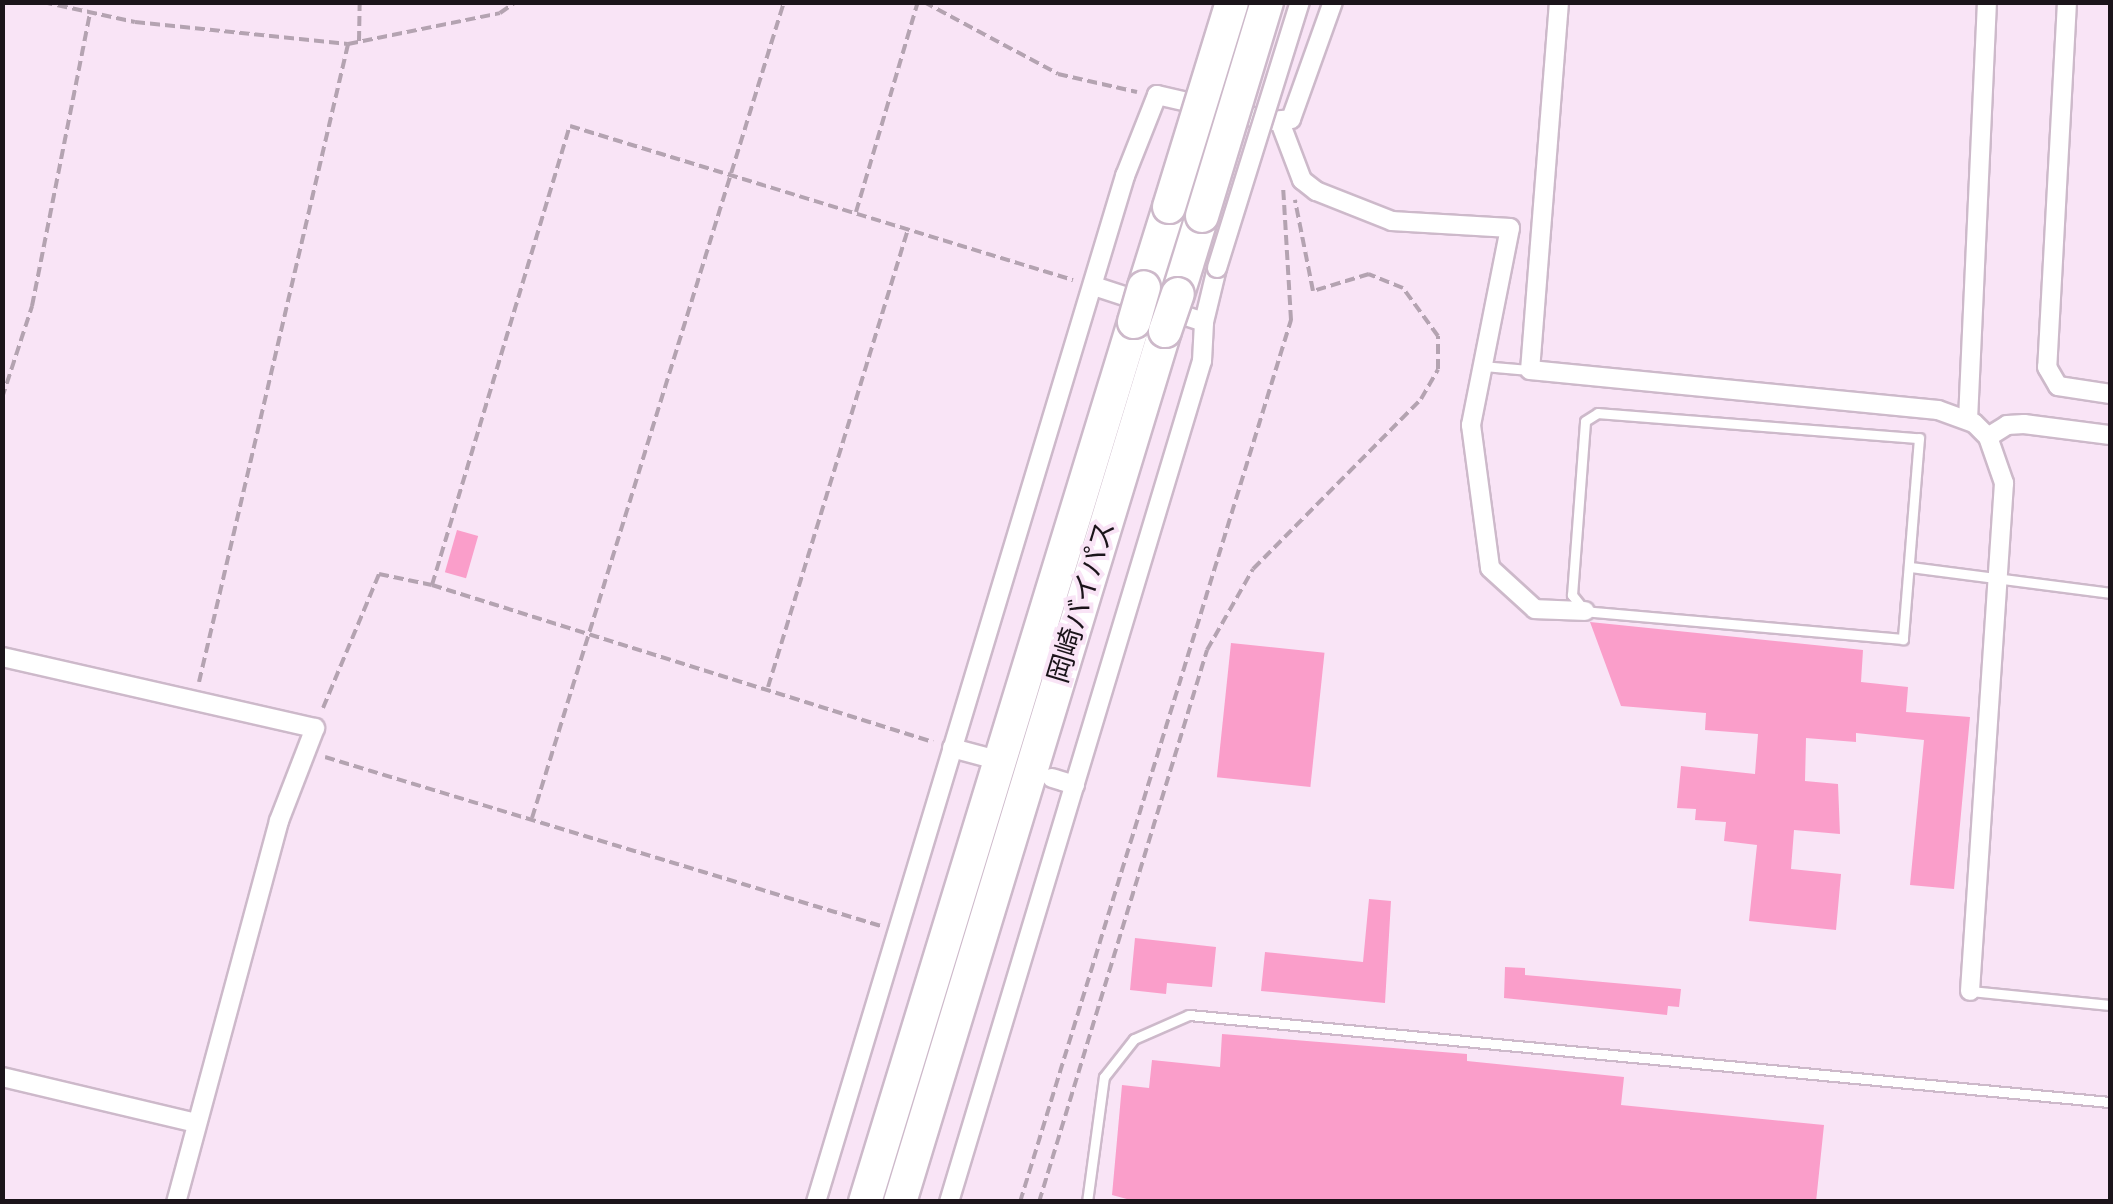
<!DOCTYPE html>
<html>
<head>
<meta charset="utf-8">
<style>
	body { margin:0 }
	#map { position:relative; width:2113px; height:1204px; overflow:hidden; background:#f9e4f6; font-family:"Fira Sans Condensed","Noto Sans JP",sans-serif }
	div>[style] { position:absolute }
	.building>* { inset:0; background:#fa9eca; transform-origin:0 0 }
	.path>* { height:4px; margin-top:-2px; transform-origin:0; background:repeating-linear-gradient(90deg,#b4a3b1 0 10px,transparent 0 15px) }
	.roads { filter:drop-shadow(2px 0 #cdb9ca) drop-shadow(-2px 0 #cdb9ca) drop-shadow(0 2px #cdb9ca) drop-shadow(0 -2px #cdb9ca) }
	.lane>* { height:9px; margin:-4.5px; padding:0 4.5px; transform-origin:4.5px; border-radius:4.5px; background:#fff }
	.street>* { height:18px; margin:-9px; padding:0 9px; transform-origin:9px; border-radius:9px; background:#fff }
	.highway>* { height:32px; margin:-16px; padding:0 16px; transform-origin:16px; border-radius:16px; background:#fff }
	.bridges { filter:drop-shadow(2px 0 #cdb9ca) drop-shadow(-2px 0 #cdb9ca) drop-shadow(0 2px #cdb9ca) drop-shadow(0 -2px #cdb9ca) }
	.street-bridge>* { height:18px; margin:-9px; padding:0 9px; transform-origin:9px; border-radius:9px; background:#fff }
	.highway-bridge>* { height:32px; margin:-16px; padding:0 16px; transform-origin:16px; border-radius:16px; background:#fff }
	span { translate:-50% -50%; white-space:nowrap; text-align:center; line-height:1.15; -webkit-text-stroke:8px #f9e4f6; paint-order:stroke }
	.street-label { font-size:28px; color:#1b141a }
	.frame { position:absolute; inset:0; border:5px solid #1b141a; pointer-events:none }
</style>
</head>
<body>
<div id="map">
	<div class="building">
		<i style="left:457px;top:530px;width:22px;height:44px;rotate:16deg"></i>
		<i style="clip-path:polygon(1590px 622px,1863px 650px,1861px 682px,1908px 687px,1906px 712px,1970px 717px,1954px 889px,1910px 885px,1924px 740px,1856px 733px,1856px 742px,1806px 738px,1805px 781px,1838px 784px,1840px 834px,1794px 830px,1791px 869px,1841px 874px,1836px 930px,1749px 921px,1757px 845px,1724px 841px,1726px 822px,1695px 820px,1696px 809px,1677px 808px,1681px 766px,1755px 774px,1758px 734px,1705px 730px,1706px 713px,1621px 706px)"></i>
		<i style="left:1231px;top:643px;width:94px;height:135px;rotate:6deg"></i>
		<i style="clip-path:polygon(1369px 899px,1391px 901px,1385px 1003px,1261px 991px,1265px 952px,1363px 962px)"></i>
		<i style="clip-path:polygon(1135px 938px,1216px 947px,1212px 987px,1167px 983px,1166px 994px,1130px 990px)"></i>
		<i style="clip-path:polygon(1505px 967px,1525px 968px,1525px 975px,1681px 989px,1679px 1007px,1668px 1006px,1667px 1015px,1504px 998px)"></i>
		<i style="clip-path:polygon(1222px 1034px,1467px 1054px,1467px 1061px,1624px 1077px,1621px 1105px,1824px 1125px,1816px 1202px,1138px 1202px,1112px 1195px,1122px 1085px,1149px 1088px,1152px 1060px,1220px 1067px)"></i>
	</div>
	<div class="path">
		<i style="left:43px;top:2px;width:94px;rotate:12.3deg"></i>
		<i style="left:135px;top:22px;width:214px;rotate:5.9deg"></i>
		<i style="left:348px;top:44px;width:155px;rotate:-11.5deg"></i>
		<i style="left:500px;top:13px;width:19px;rotate:-35deg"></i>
		<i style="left:924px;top:2px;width:152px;rotate:28.2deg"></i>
		<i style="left:1058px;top:74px;width:81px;rotate:12.8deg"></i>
		<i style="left:359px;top:41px;width:39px;rotate:-89deg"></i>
		<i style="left:856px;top:212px;width:219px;rotate:-73.6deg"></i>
		<i style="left:2px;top:398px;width:97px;rotate:-71.9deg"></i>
		<i style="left:32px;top:306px;width:299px;rotate:-78.8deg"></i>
		<i style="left:432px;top:585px;width:479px;rotate:-73.3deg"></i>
		<i style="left:570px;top:126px;width:526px;rotate:17.02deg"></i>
		<i style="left:199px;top:682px;width:655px;rotate:-76.85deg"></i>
		<i style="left:768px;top:687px;width:480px;rotate:-73deg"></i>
		<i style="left:323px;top:708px;width:145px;rotate:-67.3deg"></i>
		<i style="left:379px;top:574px;width:54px;rotate:11.7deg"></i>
		<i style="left:432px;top:585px;width:525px;rotate:17.4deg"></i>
		<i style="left:325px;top:757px;width:581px;rotate:16.91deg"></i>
		<i style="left:532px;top:818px;width:854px;rotate:-72.84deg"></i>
		<i style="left:1020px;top:1202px;width:923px;rotate:-72.92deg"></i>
		<i style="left:1291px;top:320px;width:133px;rotate:-93.4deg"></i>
		<i style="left:1039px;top:1202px;width:577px;rotate:-73.07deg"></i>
		<i style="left:1207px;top:650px;width:93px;rotate:-60.4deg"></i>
		<i style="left:1253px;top:569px;width:239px;rotate:-45.3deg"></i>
		<i style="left:1421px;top:399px;width:34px;rotate:-60deg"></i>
		<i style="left:1438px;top:369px;width:33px;rotate:-90deg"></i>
		<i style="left:1438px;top:336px;width:59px;rotate:-126.1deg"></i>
		<i style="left:1403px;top:288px;width:37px;rotate:-158deg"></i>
		<i style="left:1369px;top:274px;width:59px;rotate:163.1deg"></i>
		<i style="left:1313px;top:291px;width:93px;rotate:-101.2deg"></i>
	</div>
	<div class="roads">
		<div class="lane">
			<i style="left:1483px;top:366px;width:47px;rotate:4.9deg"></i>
			<i style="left:1598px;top:413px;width:322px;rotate:4.5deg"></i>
			<i style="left:1919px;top:438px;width:202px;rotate:94.6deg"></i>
			<i style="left:1903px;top:639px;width:319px;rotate:-175deg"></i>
			<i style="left:1585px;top:611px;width:21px;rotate:-129deg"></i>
			<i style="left:1572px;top:595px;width:174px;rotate:-85.7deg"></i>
			<i style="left:1585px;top:421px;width:15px;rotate:-32deg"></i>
			<i style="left:1911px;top:567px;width:201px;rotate:7.4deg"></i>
			<i style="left:1970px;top:991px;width:141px;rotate:5.7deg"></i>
			<i style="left:1087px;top:1202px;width:126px;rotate:-82.3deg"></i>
			<i style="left:1104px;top:1077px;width:48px;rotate:-51.7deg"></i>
			<i style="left:1134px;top:1039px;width:60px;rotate:-23.6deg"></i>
			<i style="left:1189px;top:1015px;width:925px;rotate:5.4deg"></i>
		</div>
		<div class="street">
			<i style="left:1559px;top:2px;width:369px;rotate:94.5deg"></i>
			<i style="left:1530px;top:370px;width:410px;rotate:5.6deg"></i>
			<i style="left:1938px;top:410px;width:38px;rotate:20deg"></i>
			<i style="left:1974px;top:423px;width:20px;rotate:45deg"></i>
			<i style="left:1988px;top:437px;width:49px;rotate:70.8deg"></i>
			<i style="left:2004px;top:483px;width:509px;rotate:93.83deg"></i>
			<i style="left:2067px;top:2px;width:366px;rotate:93.1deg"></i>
			<i style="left:2047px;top:367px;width:22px;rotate:60deg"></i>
			<i style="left:2058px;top:386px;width:53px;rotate:8.7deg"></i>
			<i style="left:1280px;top:122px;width:62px;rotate:69.2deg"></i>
			<i style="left:1302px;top:180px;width:18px;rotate:38deg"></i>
			<i style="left:1316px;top:191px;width:82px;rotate:21.5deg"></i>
			<i style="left:1392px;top:221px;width:118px;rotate:3.4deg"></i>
			<i style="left:1510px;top:228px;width:201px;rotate:101.2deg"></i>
			<i style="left:1471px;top:425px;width:144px;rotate:82.4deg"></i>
			<i style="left:1490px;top:568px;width:61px;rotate:42.3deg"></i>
			<i style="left:1535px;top:609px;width:50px;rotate:2.3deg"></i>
			<i style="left:1204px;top:322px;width:56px;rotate:-76.5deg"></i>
			<i style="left:1968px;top:420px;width:418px;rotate:-87.4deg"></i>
			<i style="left:1988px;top:437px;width:22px;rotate:-32deg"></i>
			<i style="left:2007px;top:425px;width:17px;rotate:-3deg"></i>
			<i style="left:2024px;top:424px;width:87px;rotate:7.3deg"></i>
			<i style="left:2px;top:657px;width:321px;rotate:12.8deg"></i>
			<i style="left:315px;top:728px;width:100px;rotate:111.2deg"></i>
			<i style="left:279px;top:821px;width:395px;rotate:105.1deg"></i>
			<i style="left:952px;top:748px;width:34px;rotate:15deg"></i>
			<i style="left:1052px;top:778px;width:24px;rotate:17deg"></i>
			<i style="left:2px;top:1077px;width:196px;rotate:13.3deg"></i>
			<i style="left:816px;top:1202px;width:1072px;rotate:-73.24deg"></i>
			<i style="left:1125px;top:176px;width:87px;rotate:-68.4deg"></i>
			<i style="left:1157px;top:95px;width:116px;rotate:13deg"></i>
			<i style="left:1270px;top:121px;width:21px;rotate:-5deg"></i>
			<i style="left:1291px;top:119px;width:124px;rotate:-70.3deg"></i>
			<i style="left:949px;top:1202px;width:878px;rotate:-73.26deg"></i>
			<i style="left:1202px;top:361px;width:39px;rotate:-87deg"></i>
			<i style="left:1204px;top:322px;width:116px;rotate:-161.9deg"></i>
		</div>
		<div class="highway">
			<i style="left:1144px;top:287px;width:84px;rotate:-72.6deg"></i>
			<i style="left:1178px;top:294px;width:82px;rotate:-72.9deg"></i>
			<i style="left:865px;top:1202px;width:920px;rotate:-73deg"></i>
			<i style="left:900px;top:1202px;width:910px;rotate:-73.08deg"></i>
		</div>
	</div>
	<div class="bridges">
		<div class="street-bridge">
			<i style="left:1217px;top:268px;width:279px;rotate:-72.7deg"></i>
		</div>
		<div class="highway-bridge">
			<i style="left:1169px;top:207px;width:214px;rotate:-72.9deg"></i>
			<i style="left:1202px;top:216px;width:224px;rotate:-73.1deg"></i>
			<i style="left:1134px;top:322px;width:36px;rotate:-74deg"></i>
			<i style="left:1165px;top:331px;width:39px;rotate:-71deg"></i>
		</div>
	</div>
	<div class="street-label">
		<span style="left:1082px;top:602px;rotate:-73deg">岡崎バイパス</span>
	</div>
	<div class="frame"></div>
</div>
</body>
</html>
